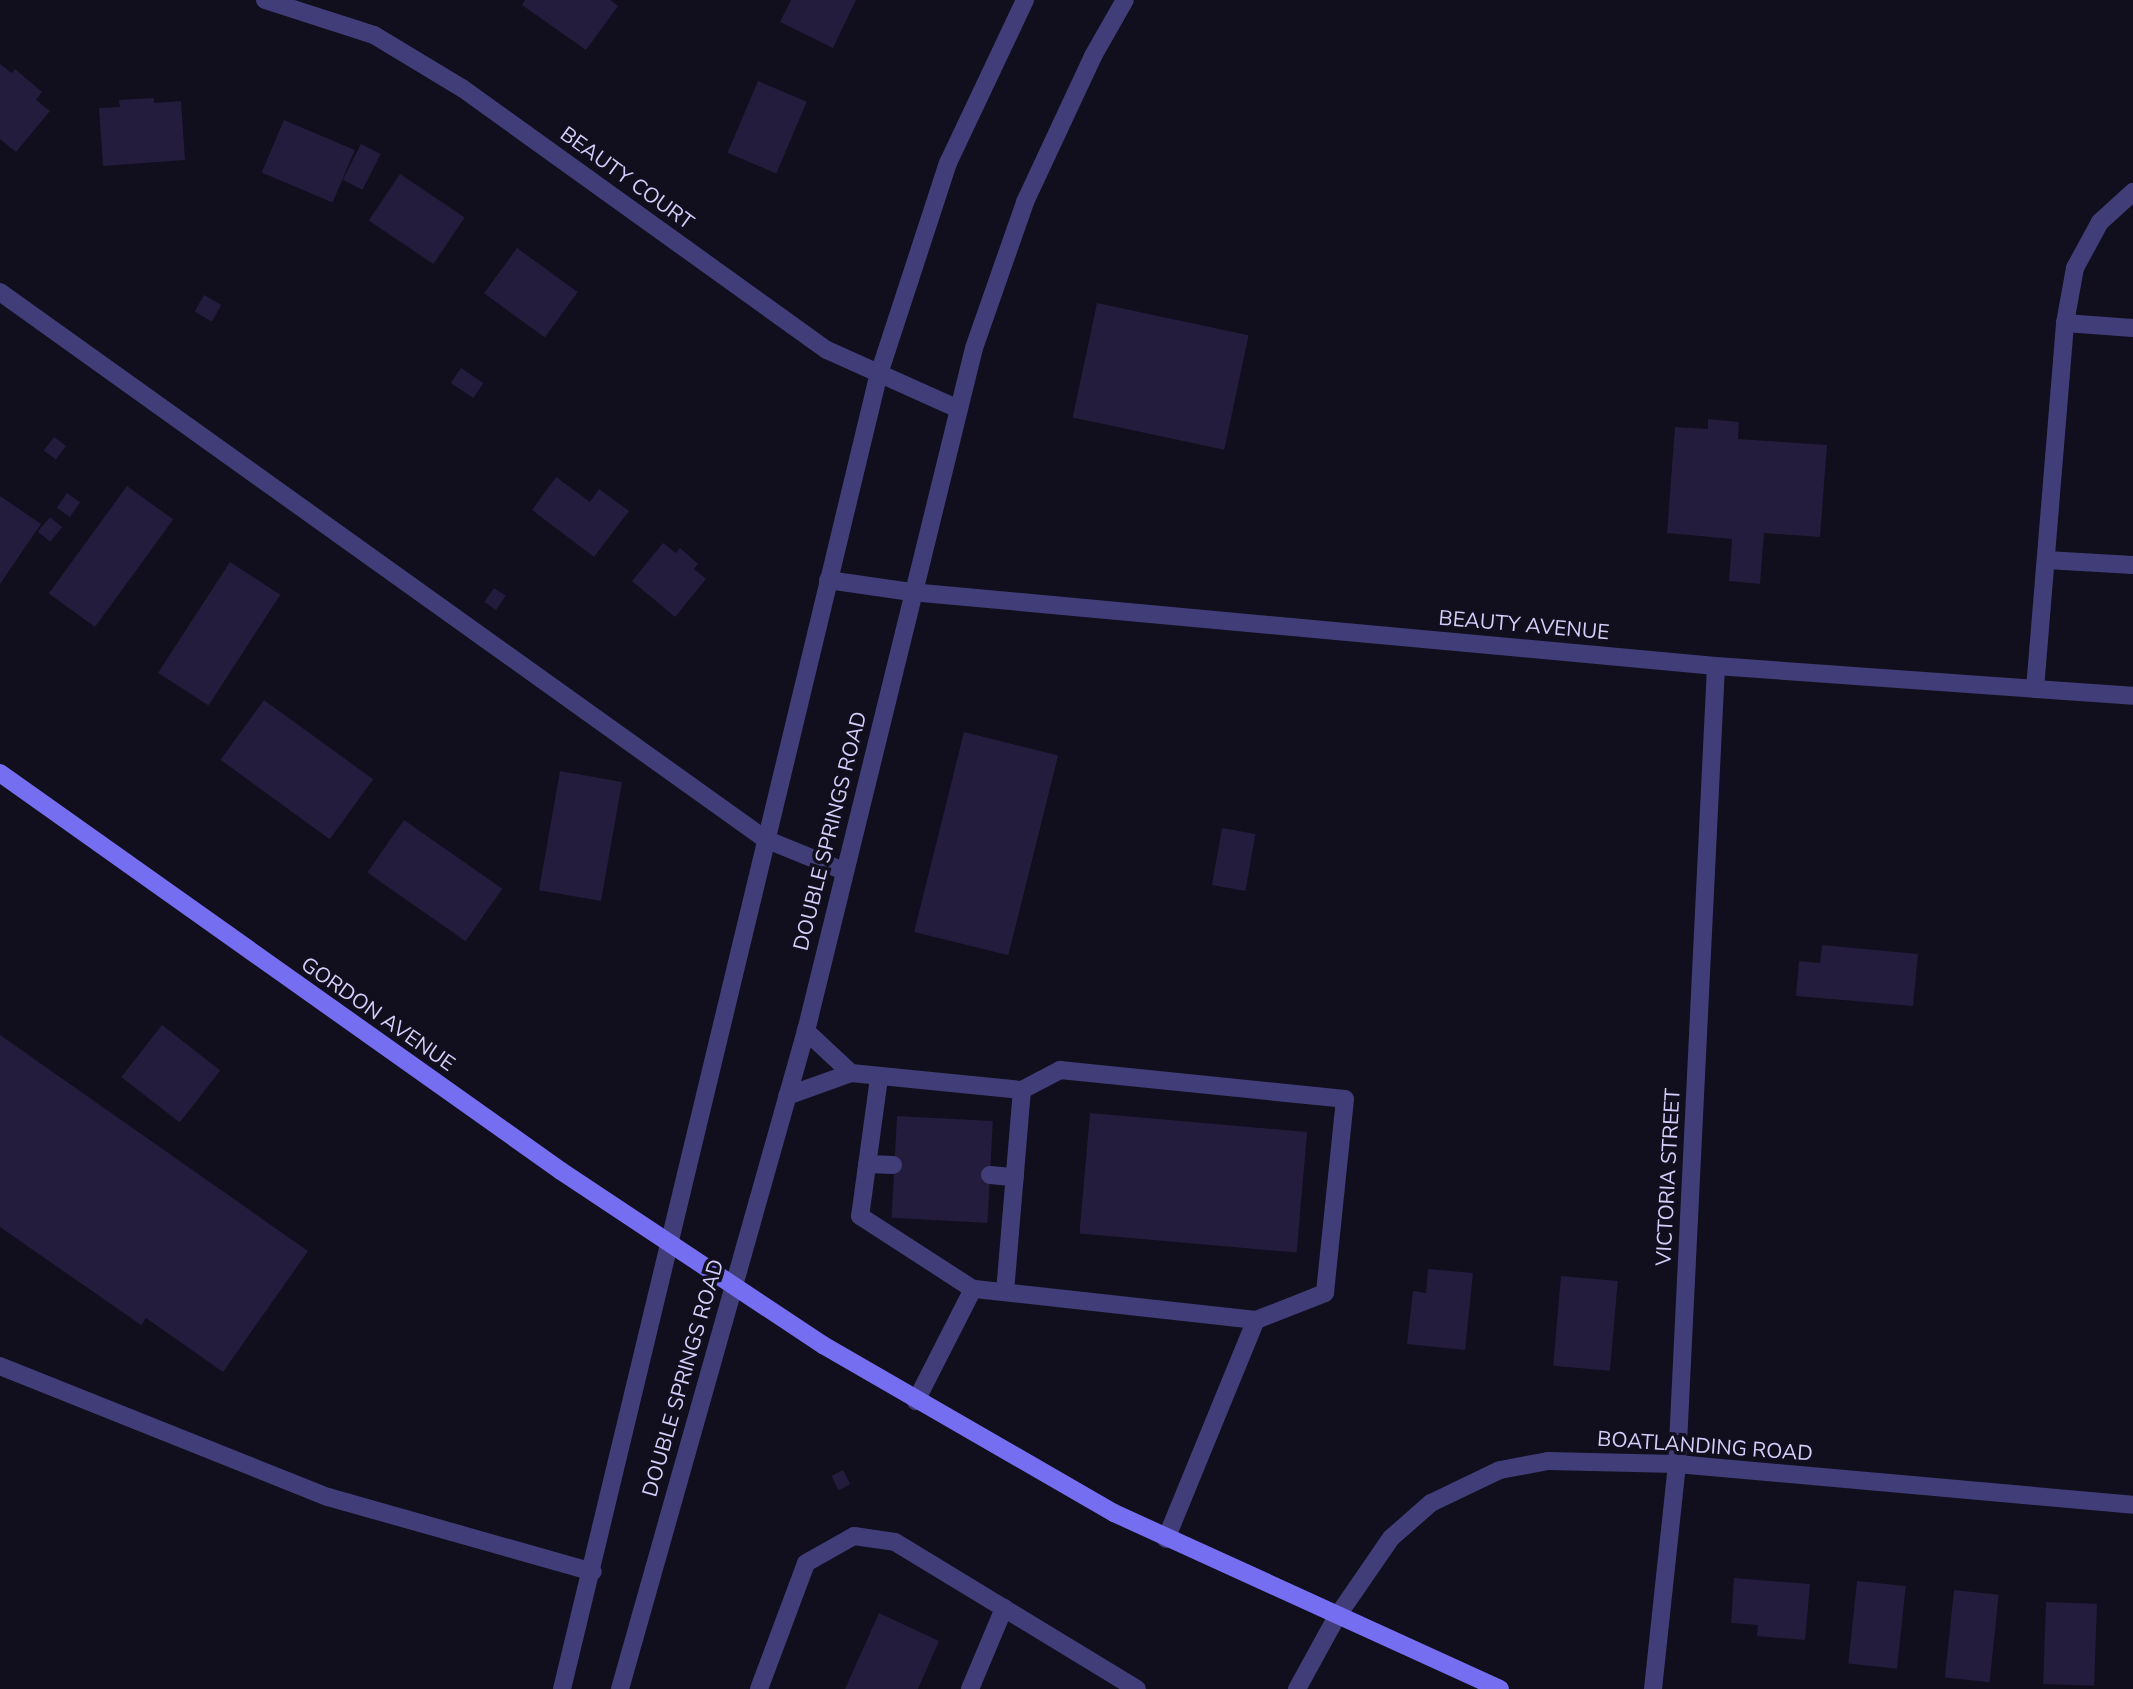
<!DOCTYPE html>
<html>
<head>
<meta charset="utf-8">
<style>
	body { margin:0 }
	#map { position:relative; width:2133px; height:1689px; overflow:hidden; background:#110e1d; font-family:"Nunito Sans",sans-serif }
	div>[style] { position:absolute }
	.building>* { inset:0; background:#231c3c; transform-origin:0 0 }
	.service>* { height:18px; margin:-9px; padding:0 9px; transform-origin:9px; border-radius:9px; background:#413d78 }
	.minor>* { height:18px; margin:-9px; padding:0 9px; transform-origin:9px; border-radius:9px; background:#413d78 }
	.secondary>* { height:18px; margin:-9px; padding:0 9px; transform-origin:9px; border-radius:9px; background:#756ef1 }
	span { translate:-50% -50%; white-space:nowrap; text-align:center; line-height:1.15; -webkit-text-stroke:7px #110e1d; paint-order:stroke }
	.street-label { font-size:21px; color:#d4cefa }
</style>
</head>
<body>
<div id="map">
	<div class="building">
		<i style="clip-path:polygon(525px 0,610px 0,618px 6px,586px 50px,522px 5px)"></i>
		<i style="clip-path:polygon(791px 0,856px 0,833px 48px,780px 22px)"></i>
		<i style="clip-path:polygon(0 64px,12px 73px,15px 69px,42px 92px,36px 100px,50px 111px,16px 152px,0 139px)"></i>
		<i style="left:758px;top:81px;width:53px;height:78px;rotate:23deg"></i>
		<i style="clip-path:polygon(154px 98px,154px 103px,181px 101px,185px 160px,103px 166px,99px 108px,120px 107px,119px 100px)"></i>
		<i style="left:284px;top:120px;width:77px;height:57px;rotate:23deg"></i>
		<i style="left:361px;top:144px;width:22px;height:40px;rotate:27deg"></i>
		<i style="left:400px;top:174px;width:78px;height:56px;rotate:34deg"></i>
		<i style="left:517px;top:248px;width:75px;height:56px;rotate:36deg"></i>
		<i style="left:204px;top:295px;width:20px;height:19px;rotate:30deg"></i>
		<i style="left:1097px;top:303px;width:155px;height:117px;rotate:12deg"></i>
		<i style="left:461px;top:368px;width:27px;height:18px;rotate:34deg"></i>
		<i style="clip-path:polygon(1708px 419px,1739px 422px,1738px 439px,1827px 445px,1820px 537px,1764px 533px,1760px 584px,1729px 581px,1732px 539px,1667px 533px,1675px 427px,1708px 429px)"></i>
		<i style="left:54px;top:437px;width:15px;height:17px;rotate:37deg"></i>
		<i style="clip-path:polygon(556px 477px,590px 502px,599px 489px,629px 511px,594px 557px,532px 510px)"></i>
		<i style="left:127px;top:486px;width:57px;height:133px;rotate:36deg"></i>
		<i style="left:67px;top:493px;width:16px;height:18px;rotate:35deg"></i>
		<i style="clip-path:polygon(0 496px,41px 524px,0 584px)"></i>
		<i style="left:50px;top:517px;width:16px;height:19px;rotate:40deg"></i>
		<i style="clip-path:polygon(663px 543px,676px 553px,680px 548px,698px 564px,694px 569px,706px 579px,675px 617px,632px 581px)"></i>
		<i style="left:230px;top:562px;width:60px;height:132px;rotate:33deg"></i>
		<i style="left:494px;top:588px;width:14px;height:17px;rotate:34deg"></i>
		<i style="left:264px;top:700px;width:135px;height:74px;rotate:36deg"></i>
		<i style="left:964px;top:732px;width:97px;height:206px;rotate:14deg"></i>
		<i style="left:560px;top:771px;width:63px;height:121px;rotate:10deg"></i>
		<i style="left:404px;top:820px;width:120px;height:64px;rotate:35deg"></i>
		<i style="left:1222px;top:828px;width:34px;height:58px;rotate:10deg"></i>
		<i style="clip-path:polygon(1822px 945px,1918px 954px,1913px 1006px,1796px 996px,1799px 961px,1820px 963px)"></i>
		<i style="left:162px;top:1025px;width:74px;height:66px;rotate:38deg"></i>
		<i style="clip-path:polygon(0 1035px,308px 1251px,223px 1372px,146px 1318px,141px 1325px,0 1227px)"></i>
		<i style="left:1090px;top:1113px;width:218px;height:121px;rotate:5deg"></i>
		<i style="left:897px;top:1116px;width:96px;height:102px;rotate:3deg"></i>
		<i style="clip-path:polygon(1428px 1269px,1473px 1273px,1465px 1350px,1407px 1344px,1413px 1291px,1426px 1293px)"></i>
		<i style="left:1561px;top:1276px;width:57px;height:90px;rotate:5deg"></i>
		<i style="left:843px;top:1470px;width:16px;height:13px;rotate:63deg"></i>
		<i style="clip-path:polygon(1734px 1578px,1810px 1584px,1805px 1640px,1757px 1636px,1758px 1625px,1731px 1623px)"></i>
		<i style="left:1857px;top:1581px;width:49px;height:83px;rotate:6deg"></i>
		<i style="left:1954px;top:1590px;width:45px;height:88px;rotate:6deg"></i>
		<i style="left:2046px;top:1602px;width:51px;height:82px;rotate:2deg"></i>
		<i style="clip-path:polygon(879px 1613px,939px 1641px,918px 1689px,845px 1689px)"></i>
	</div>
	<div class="service">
		<i style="left:0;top:292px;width:940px;rotate:35.57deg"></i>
		<i style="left:765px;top:839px;width:85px;rotate:22.1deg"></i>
		<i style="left:2065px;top:323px;width:68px;rotate:4.2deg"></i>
		<i style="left:2046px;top:560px;width:87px;rotate:3.3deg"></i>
		<i style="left:2035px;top:689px;width:367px;rotate:-85.3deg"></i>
		<i style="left:2065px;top:323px;width:56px;rotate:-79.7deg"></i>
		<i style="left:2075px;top:268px;width:52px;rotate:-61.5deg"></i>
		<i style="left:2100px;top:222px;width:45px;rotate:-42.3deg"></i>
		<i style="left:851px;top:1073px;width:172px;rotate:5.7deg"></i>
		<i style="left:1022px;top:1090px;width:43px;rotate:-27.8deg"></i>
		<i style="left:1060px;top:1070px;width:286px;rotate:5.8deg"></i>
		<i style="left:1345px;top:1099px;width:195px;rotate:95.9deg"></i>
		<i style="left:1325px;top:1293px;width:74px;rotate:158.6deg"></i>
		<i style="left:1256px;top:1320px;width:285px;rotate:-173.7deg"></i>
		<i style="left:879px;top:1078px;width:139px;rotate:97.8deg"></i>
		<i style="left:860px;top:1216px;width:135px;rotate:32.9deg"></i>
		<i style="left:973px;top:1289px;width:126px;rotate:117deg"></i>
		<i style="left:787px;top:1096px;width:68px;rotate:-19.8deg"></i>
		<i style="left:851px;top:1073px;width:62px;rotate:-137deg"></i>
		<i style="left:867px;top:1164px;width:26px;rotate:2deg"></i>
		<i style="left:990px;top:1175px;width:25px;rotate:5deg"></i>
		<i style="left:1005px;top:1292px;width:203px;rotate:-85.2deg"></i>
		<i style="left:0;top:1366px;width:353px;rotate:21.8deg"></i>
		<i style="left:328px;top:1497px;width:275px;rotate:15.8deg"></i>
		<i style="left:1166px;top:1539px;width:237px;rotate:-67.7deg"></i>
		<i style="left:759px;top:1689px;width:134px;rotate:-69.5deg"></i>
		<i style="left:806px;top:1563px;width:55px;rotate:-29.4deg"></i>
		<i style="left:854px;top:1536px;width:41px;rotate:8.3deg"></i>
		<i style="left:895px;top:1542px;width:283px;rotate:31.3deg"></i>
		<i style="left:970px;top:1689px;width:88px;rotate:-67.2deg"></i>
		<i style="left:1297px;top:1689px;width:81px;rotate:-61.2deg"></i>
	</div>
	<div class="minor">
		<i style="left:265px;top:0;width:114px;rotate:17.8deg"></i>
		<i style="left:374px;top:35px;width:103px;rotate:31.1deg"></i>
		<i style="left:462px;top:88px;width:449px;rotate:35.7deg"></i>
		<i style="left:827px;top:350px;width:141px;rotate:24.2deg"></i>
		<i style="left:828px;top:580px;width:84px;rotate:8.2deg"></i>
		<i style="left:911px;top:592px;width:808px;rotate:5.25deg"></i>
		<i style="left:1716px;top:666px;width:418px;rotate:4.1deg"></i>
		<i style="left:1336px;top:1618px;width:97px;rotate:-55.5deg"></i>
		<i style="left:1391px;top:1538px;width:53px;rotate:-41.2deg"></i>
		<i style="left:1431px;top:1503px;width:76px;rotate:-25.6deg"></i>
		<i style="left:1500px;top:1470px;width:49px;rotate:-10.6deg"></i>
		<i style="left:1548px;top:1461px;width:129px;rotate:1.3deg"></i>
		<i style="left:1677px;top:1464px;width:458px;rotate:5.1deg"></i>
		<i style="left:562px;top:1689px;width:1350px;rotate:-76.46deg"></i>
		<i style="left:878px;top:377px;width:225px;rotate:-71.9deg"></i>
		<i style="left:948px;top:163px;width:180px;rotate:-64.7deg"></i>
		<i style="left:620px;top:1689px;width:684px;rotate:-74.22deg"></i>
		<i style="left:806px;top:1031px;width:703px;rotate:-76.18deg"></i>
		<i style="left:974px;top:348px;width:155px;rotate:-70.7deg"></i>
		<i style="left:1025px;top:202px;width:161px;rotate:-65deg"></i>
		<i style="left:1093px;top:56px;width:64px;rotate:-60.3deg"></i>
		<i style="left:1653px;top:1689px;width:226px;rotate:-83.9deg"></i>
		<i style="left:1677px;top:1464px;width:799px;rotate:-87.2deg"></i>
	</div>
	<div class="secondary">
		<i style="left:0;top:773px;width:688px;rotate:35.35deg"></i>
		<i style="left:561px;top:1171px;width:315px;rotate:33.6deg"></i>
		<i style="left:823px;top:1345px;width:336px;rotate:30deg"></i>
		<i style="left:1114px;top:1513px;width:424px;rotate:24.5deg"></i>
	</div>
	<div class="street-label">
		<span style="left:627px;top:178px;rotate:36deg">BEAUTY COURT</span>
		<span style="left:1524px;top:625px;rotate:5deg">BEAUTY AVENUE</span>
		<span style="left:830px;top:831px;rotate:-76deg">DOUBLE SPRINGS ROAD</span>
		<span style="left:378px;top:1014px;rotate:35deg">GORDON AVENUE</span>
		<span style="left:1668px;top:1177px;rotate:-87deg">VICTORIA STREET</span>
		<span style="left:683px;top:1378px;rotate:-74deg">DOUBLE SPRINGS ROAD</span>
		<span style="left:1705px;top:1446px;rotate:4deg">BOATLANDING ROAD</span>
	</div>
</div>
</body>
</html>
